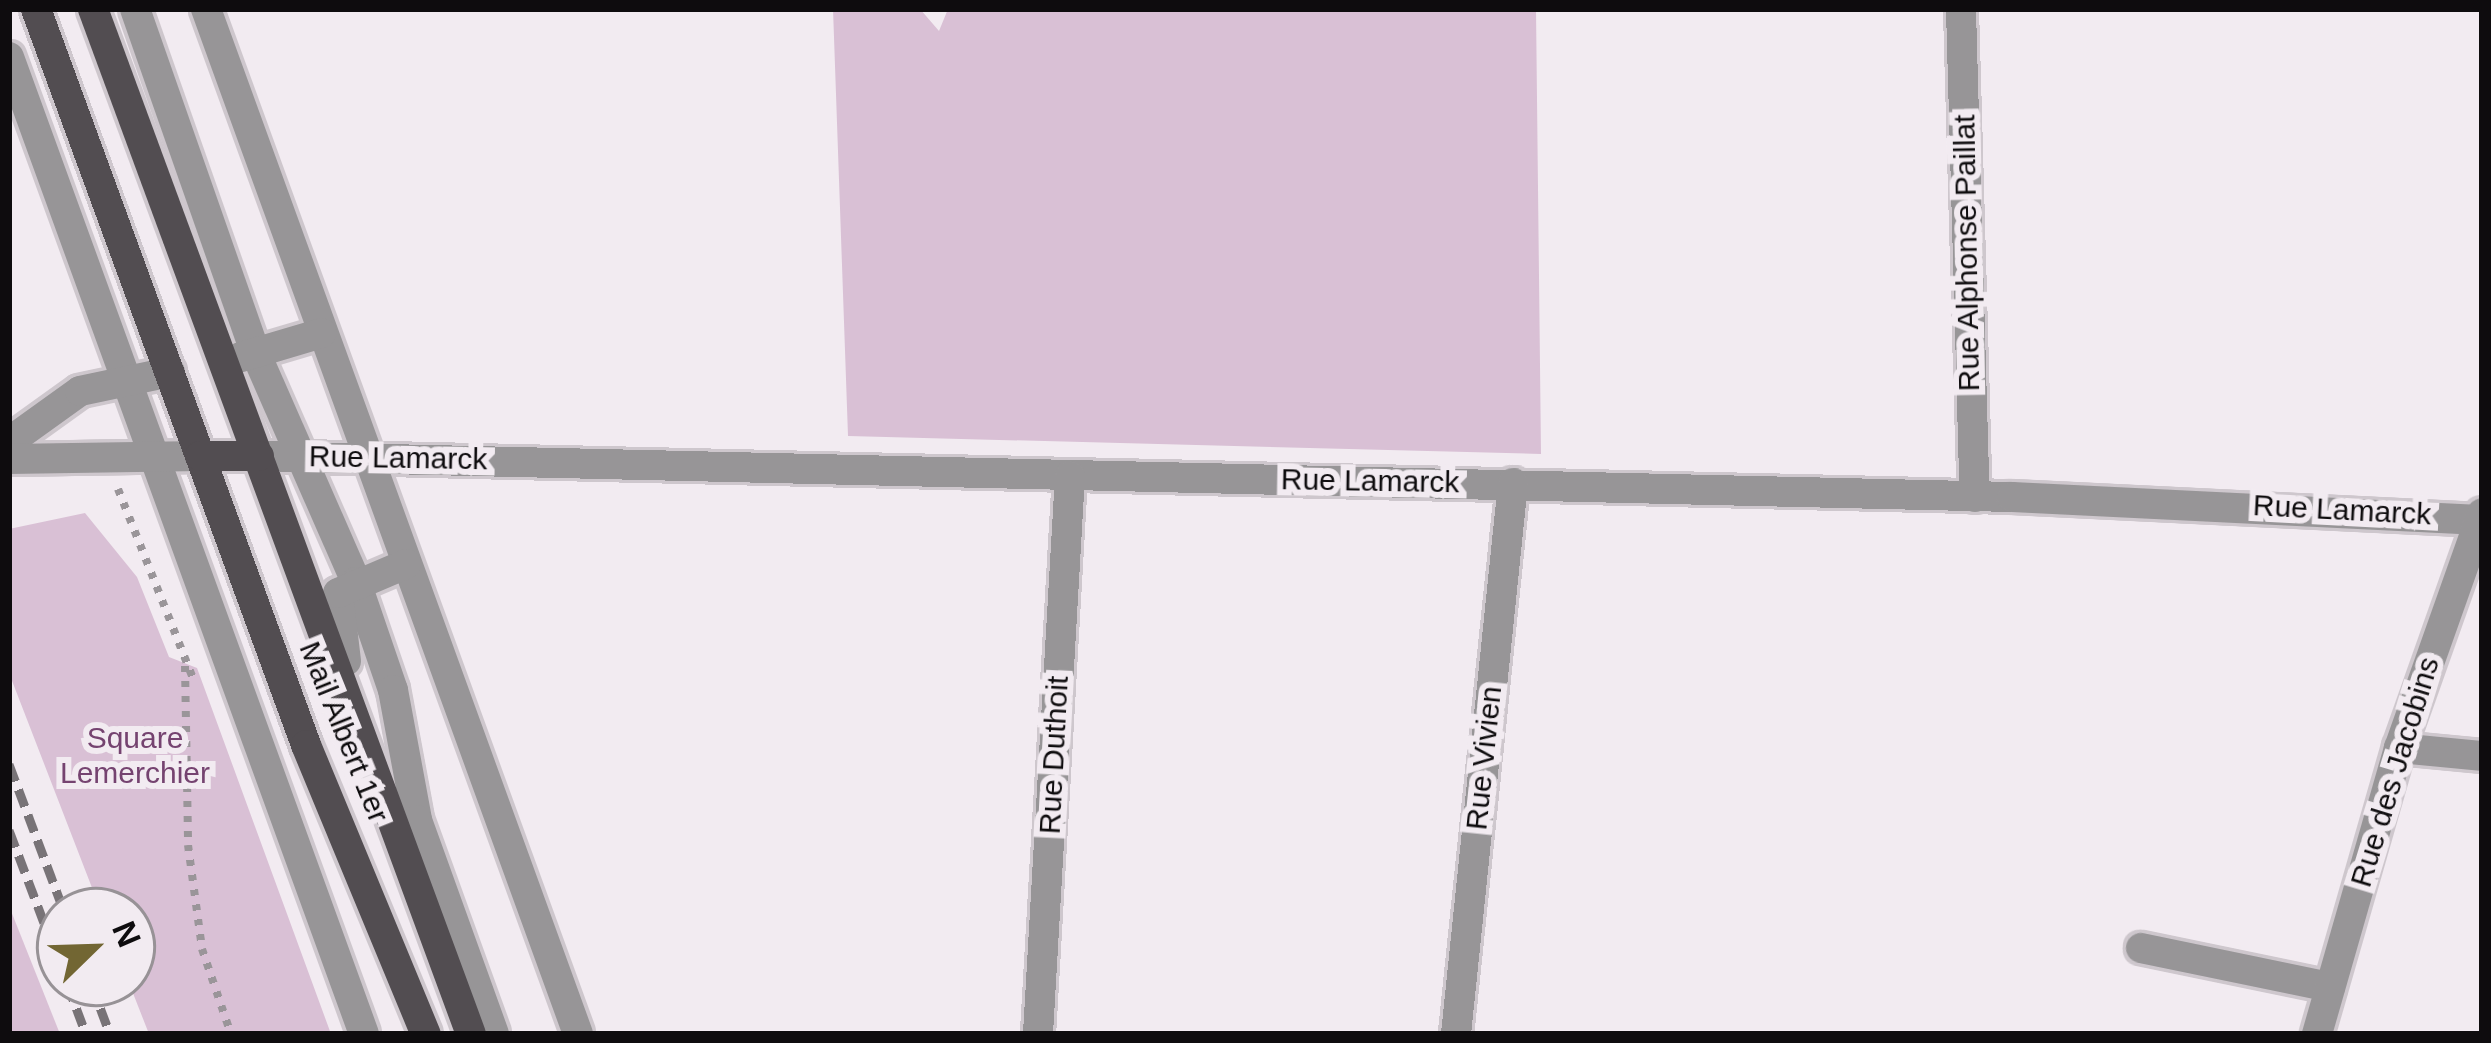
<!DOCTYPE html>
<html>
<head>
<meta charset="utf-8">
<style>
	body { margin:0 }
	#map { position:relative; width:2491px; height:1043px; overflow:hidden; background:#f2ebf1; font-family:Helvetica,sans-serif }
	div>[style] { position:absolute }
	.green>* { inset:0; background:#d9c0d5 }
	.path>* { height:8px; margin-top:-4px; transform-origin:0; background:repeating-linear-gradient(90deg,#9a9599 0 6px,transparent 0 15px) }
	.roads { filter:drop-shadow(3px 0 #cec7cd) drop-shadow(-3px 0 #cec7cd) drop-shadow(0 3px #cec7cd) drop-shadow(0 -3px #cec7cd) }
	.minor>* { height:30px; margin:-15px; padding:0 15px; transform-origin:15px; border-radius:15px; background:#979597 }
	.major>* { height:30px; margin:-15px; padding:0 15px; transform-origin:15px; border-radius:15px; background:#524d51 }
	.rail>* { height:9px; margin-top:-4.5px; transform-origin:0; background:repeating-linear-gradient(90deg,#787377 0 18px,transparent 0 27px) }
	span { translate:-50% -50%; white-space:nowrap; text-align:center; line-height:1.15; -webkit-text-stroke:12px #f2ebf1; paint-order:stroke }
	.street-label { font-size:30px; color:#0e0c0e }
	.park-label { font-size:30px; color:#754370 }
	.frame { position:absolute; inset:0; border:12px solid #0e0c0e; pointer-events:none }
	.north { position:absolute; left:36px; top:887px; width:120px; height:120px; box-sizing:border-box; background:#f2ebf1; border:3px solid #979296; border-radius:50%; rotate:67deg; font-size:33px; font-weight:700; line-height:48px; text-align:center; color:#0e0c0e }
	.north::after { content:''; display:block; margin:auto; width:42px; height:54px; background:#726633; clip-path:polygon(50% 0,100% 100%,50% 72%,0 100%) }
</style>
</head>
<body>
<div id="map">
	<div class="green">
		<i style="clip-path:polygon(833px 9px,920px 9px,939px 31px,948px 9px,1536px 9px,1541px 454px,848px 436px)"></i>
		<i style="clip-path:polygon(85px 513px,137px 577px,169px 657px,197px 668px,331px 1034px,149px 1034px,129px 983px,132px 911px,101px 911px,9px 673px,9px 529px)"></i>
		<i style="clip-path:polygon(9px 906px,60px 1034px,9px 1034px)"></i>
	</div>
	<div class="path">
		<i style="left:118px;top:489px;width:206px;rotate:68.4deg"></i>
		<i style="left:185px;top:666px;width:179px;rotate:89deg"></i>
		<i style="left:188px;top:845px;width:105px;rotate:82.3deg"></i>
		<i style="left:202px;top:949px;width:90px;rotate:71.2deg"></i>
	</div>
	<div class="roads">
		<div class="minor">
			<i style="left:135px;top:9px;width:366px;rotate:70.7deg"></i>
			<i style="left:256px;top:354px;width:249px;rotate:66.3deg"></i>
			<i style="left:356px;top:582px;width:114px;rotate:71.1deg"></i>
			<i style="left:393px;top:690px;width:132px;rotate:79.5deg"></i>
			<i style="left:417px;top:820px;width:227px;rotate:70.2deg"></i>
			<i style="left:206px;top:9px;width:1090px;rotate:70.05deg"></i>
			<i style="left:1961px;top:9px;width:488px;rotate:88.4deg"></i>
			<i style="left:9px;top:57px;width:1039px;rotate:70.03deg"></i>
			<i style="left:241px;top:357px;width:84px;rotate:-16.5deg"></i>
			<i style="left:9px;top:442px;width:87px;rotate:-35.7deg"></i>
			<i style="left:80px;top:391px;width:92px;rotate:-11.9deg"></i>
			<i style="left:259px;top:456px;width:1753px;rotate:1.34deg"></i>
			<i style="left:2012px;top:497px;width:469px;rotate:2.8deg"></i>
			<i style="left:9px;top:459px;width:191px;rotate:-0.9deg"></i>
			<i style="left:346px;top:661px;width:68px;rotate:-96.7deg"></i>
			<i style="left:338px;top:593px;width:74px;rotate:-23.1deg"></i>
			<i style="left:2399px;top:748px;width:83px;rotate:5.5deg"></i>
			<i style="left:2141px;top:948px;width:193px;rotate:11.7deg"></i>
			<i style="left:1038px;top:1034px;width:559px;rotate:-86.72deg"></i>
			<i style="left:1456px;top:1034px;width:554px;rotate:-84.09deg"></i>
			<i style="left:2317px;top:1034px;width:298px;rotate:-74deg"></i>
			<i style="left:2399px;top:748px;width:249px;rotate:-70.5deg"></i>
		</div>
		<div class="major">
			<i style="left:36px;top:9px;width:784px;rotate:69.85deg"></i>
			<i style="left:306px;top:745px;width:313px;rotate:67.5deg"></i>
			<i style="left:93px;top:9px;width:1092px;rotate:69.76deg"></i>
			<i style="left:200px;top:456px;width:59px"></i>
		</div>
	</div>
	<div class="rail">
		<i style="left:9px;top:764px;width:157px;rotate:69.5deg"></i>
		<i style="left:9px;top:830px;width:144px;rotate:69.3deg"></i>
		<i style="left:67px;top:983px;width:54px;rotate:69.6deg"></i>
		<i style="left:91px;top:983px;width:54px;rotate:69.6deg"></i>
	</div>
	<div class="street-label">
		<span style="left:1967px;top:253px;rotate:-91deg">Rue Alphonse Paillat</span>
		<span style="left:398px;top:458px;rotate:1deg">Rue Lamarck</span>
		<span style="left:1370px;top:481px;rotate:1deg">Rue Lamarck</span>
		<span style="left:2342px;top:510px;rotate:3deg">Rue Lamarck</span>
		<span style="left:344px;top:732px;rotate:68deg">Mail Albert 1er</span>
		<span style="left:1054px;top:755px;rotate:-87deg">Rue Duthoit</span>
		<span style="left:1484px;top:758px;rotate:-84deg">Rue Vivien</span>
		<span style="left:2395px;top:772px;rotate:-73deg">Rue des Jacobins</span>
	</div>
	<div class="park-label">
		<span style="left:135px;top:755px">Square<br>Lemerchier</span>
	</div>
	<div class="frame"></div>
	<div class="north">N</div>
</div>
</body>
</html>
